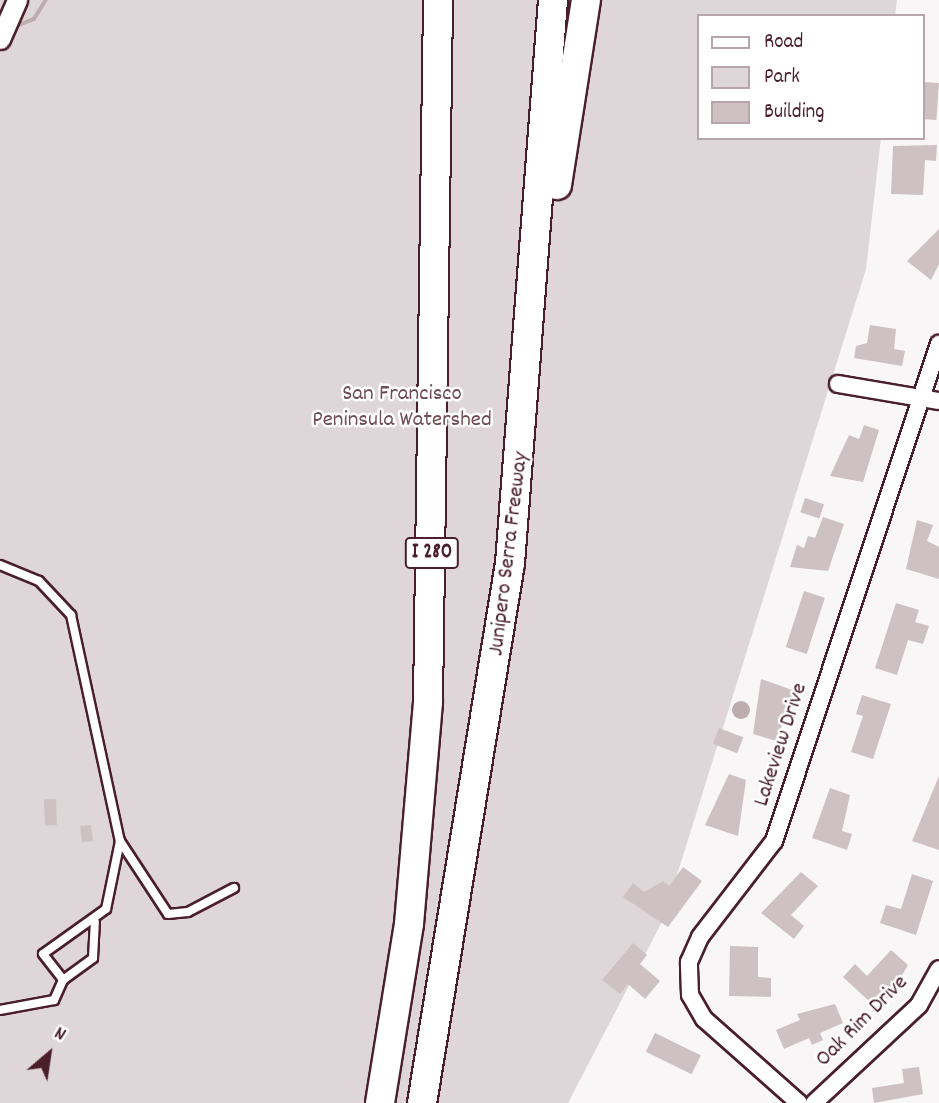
<!DOCTYPE html>
<html>
<head>
<meta charset="utf-8">
<style>
	body { margin:0 }
	#map { position:relative; width:939px; height:1103px; overflow:hidden; background:#f8f6f7; font-family:Dekko,sans-serif }
	div>[style] { position:absolute }
	.green>* { inset:0; background:#ded6d9 }
	.water>* { inset:0; background:#bdadb0 }
	.round { border-radius:50% }
	.stream>* { height:3.5px; margin:-1.75px; padding:0 1.75px; transform-origin:1.75px; border-radius:1.75px; background:#bdadb0 }
	.building>* { inset:0; background:#cdc1c4; transform-origin:0 0 }
	.roads { filter:drop-shadow(2px 0 #4a1f2b) drop-shadow(-2px 0 #4a1f2b) drop-shadow(0 2px #4a1f2b) drop-shadow(0 -2px #4a1f2b) }
	.service>* { height:8px; margin:-4px; padding:0 4px; transform-origin:4px; border-radius:4px; background:#fff }
	.minor>* { height:16px; margin:-8px; padding:0 8px; transform-origin:8px; border-radius:8px; background:#fff }
	.tertiary>* { height:19px; margin:-9.5px; padding:0 9.5px; transform-origin:9.5px; border-radius:9.5px; background:#fff }
	.motorway>* { height:28px; margin:-14px; padding:0 14px; transform-origin:14px; border-radius:14px; background:#fff }
	span { translate:-50% -50%; white-space:nowrap; text-align:center; line-height:1.15; -webkit-text-stroke:5px #fff; paint-order:stroke }
	.shield-label span { padding:2px 5px; background:#fff; border:2px solid; border-radius:5px; -webkit-text-stroke-width:0 }
	.shield-label { font-size:21px; color:#4a1f2b; font-weight:700 }
	.park-label { font-size:23px; color:#6f4d56 }
	.street-label { font-size:23px; color:#4a1f2b }
	.legend { position:absolute; left:697px; top:14px; width:228px; height:126px; box-sizing:border-box; background:#fff; border:2px solid #b7a5aa; margin:0; padding:9px 12px; list-style:none; font-size:21px; color:#4a1f2b }
	.legend li { display:flex; align-items:center; gap:14px; height:35px }
	.legend b { width:35px; border:2px solid #b7a5aa }
	.north { position:absolute; left:14px; top:1019px; width:70px; height:70px; -webkit-text-stroke:5px #fff; paint-order:stroke; rotate:29deg; font-size:19px; font-weight:700; line-height:28px; text-align:center; color:#4a1f2b }
	.north::after { content:''; display:block; margin:auto; width:24px; height:32px; background:#4a1f2b; clip-path:polygon(50% 0,100% 100%,50% 72%,0 100%) }
</style>
</head>
<body>
<div id="map">
	<div class="green">
		<i style="clip-path:polygon(0 0,897px 0,895px 16px,699px 16px,699px 138px,881px 138px,866px 269px,663px 920px,568px 1103px,0 1103px)"></i>
	</div>
	<div class="water">
		<i class="round" style="left:732px;top:701px;width:18px;height:18px"></i>
	</div>
	<div class="stream">
		<i style="left:19px;top:25px;width:16px;rotate:-22deg"></i>
		<i style="left:34px;top:19px;width:22px;rotate:-58deg"></i>
	</div>
	<div class="building">
		<i style="left:923px;top:82px;width:16px;height:37px;rotate:4deg"></i>
		<i style="clip-path:polygon(937px 145px,936px 161px,925px 160px,923px 195px,891px 194px,893px 146px)"></i>
		<i style="clip-path:polygon(939px 229px,939px 264px,931px 280px,907px 261px)"></i>
		<i style="clip-path:polygon(870px 325px,896px 329px,894px 349px,905px 351px,902px 366px,854px 358px,856px 346px,867px 343px)"></i>
		<i style="clip-path:polygon(864px 425px,879px 430px,863px 482px,830px 476px,849px 435px,859px 439px)"></i>
		<i style="left:805px;top:498px;width:20px;height:15px;rotate:18deg"></i>
		<i style="clip-path:polygon(823px 517px,844px 524px,828px 571px,790px 567px,797px 545px,804px 548px,808px 536px,815px 538px)"></i>
		<i style="clip-path:polygon(917px 520px,933px 525px,927px 541px,939px 547px,939px 579px,906px 569px)"></i>
		<i style="left:804px;top:591px;width:22px;height:59px;rotate:18deg"></i>
		<i style="clip-path:polygon(896px 603px,919px 610px,915px 622px,929px 626px,923px 644px,908px 640px,897px 675px,875px 668px)"></i>
		<i style="clip-path:polygon(761px 679px,795px 691px,776px 741px,753px 734px)"></i>
		<i style="clip-path:polygon(862px 695px,891px 704px,873px 759px,851px 752px,863px 716px,856px 714px)"></i>
		<i style="left:719px;top:728px;width:26px;height:17px;rotate:21deg"></i>
		<i style="clip-path:polygon(729px 774px,746px 780px,738px 836px,705px 825px)"></i>
		<i style="clip-path:polygon(939px 776px,939px 850px,912px 841px)"></i>
		<i style="clip-path:polygon(830px 788px,850px 795px,842px 831px,852px 834px,847px 850px,812px 838px)"></i>
		<i style="left:56px;top:799px;width:26px;height:12px;rotate:88deg"></i>
		<i style="left:91px;top:825px;width:16px;height:11px;rotate:83deg"></i>
		<i style="clip-path:polygon(683px 867px,702px 881px,668px 927px,623px 897px,633px 883px,644px 892px,663px 881px,669px 886px)"></i>
		<i style="clip-path:polygon(801px 872px,818px 886px,791px 915px,804px 926px,794px 939px,761px 913px)"></i>
		<i style="clip-path:polygon(912px 874px,933px 881px,916px 935px,880px 923px,886px 905px,901px 909px)"></i>
		<i style="clip-path:polygon(633px 943px,647px 955px,640px 964px,660px 981px,645px 999px,628px 984px,620px 994px,602px 980px)"></i>
		<i style="clip-path:polygon(730px 946px,758px 947px,758px 977px,771px 978px,771px 997px,729px 996px)"></i>
		<i style="clip-path:polygon(891px 950px,908px 965px,888px 999px,881px 992px,871px 1003px,843px 977px,855px 964px,867px 976px)"></i>
		<i style="clip-path:polygon(835px 1004px,843px 1023px,820px 1033px,823px 1040px,812px 1045px,809px 1038px,784px 1049px,776px 1030px,800px 1020px,797px 1014px)"></i>
		<i style="left:655px;top:1033px;width:51px;height:21px;rotate:26deg"></i>
		<i style="clip-path:polygon(919px 1067px,923px 1094px,874px 1103px,872px 1088px,904px 1083px,902px 1069px)"></i>
	</div>
	<div class="roads">
		<div class="service">
			<i style="left:0;top:565px;width:42px;rotate:22.3deg"></i>
			<i style="left:39px;top:581px;width:47px;rotate:46.7deg"></i>
			<i style="left:71px;top:615px;width:231px;rotate:77.8deg"></i>
			<i style="left:120px;top:841px;width:69px;rotate:101.6deg"></i>
			<i style="left:106px;top:909px;width:77px;rotate:144.5deg"></i>
			<i style="left:43px;top:954px;width:33px;rotate:52deg"></i>
			<i style="left:63px;top:980px;width:22px;rotate:114deg"></i>
			<i style="left:54px;top:1000px;width:55px;rotate:169.5deg"></i>
			<i style="left:120px;top:841px;width:87px;rotate:56.7deg"></i>
			<i style="left:168px;top:914px;width:20px;rotate:-6deg"></i>
			<i style="left:188px;top:912px;width:52px;rotate:-27.6deg"></i>
			<i style="left:63px;top:980px;width:37px;rotate:-36deg"></i>
			<i style="left:93px;top:958px;width:36px;rotate:-87deg"></i>
		</div>
		<div class="minor">
			<i style="left:838px;top:384px;width:102px;rotate:9.6deg"></i>
			<i style="left:799px;top:1103px;width:127px;rotate:-138.5deg"></i>
			<i style="left:704px;top:1019px;width:28px;rotate:-120deg"></i>
			<i style="left:690px;top:995px;width:33px;rotate:-92deg"></i>
			<i style="left:689px;top:962px;width:27px;rotate:-66deg"></i>
			<i style="left:700px;top:937px;width:121px;rotate:-52.4deg"></i>
			<i style="left:774px;top:841px;width:524px;rotate:-71.63deg"></i>
			<i style="left:814px;top:1103px;width:144px;rotate:-43deg"></i>
			<i style="left:919px;top:1005px;width:41px;rotate:-60.9deg"></i>
		</div>
		<div class="tertiary">
			<i style="left:0;top:39px;width:43px;rotate:-66.4deg"></i>
		</div>
		<div class="motorway">
			<i style="left:557px;top:185px;width:187px;rotate:-81.1deg"></i>
			<i style="left:380px;top:1103px;width:181px;rotate:-80.8deg"></i>
			<i style="left:409px;top:924px;width:224px;rotate:-85.1deg"></i>
			<i style="left:428px;top:701px;width:701px;rotate:-89.18deg"></i>
			<i style="left:422px;top:1103px;width:547px;rotate:-80.74deg"></i>
			<i style="left:510px;top:563px;width:565px;rotate:-85.63deg"></i>
		</div>
	</div>
	<div class="shield-label">
		<span style="left:432px;top:553px">I 280</span>
	</div>
	<div class="park-label">
		<span style="left:402px;top:408px">San Francisco<br>Peninsula Watershed</span>
	</div>
	<div class="street-label">
		<span style="left:510px;top:554px;rotate:-83deg">Junipero Serra Freeway</span>
		<span style="left:782px;top:745px;rotate:-72deg">Lakeview Drive</span>
		<span style="left:863px;top:1022px;rotate:-45deg">Oak Rim Drive</span>
	</div>
	<ul class="legend">
	<li><b style="height:9px;background:#fff"></b>Road</li>
	<li><b style="height:19px;background:#ded6d9"></b>Park</li>
	<li><b style="height:19px;background:#cdc1c4"></b>Building</li>
	</ul>
	<div class="north">N</div>
</div>
</body>
</html>
